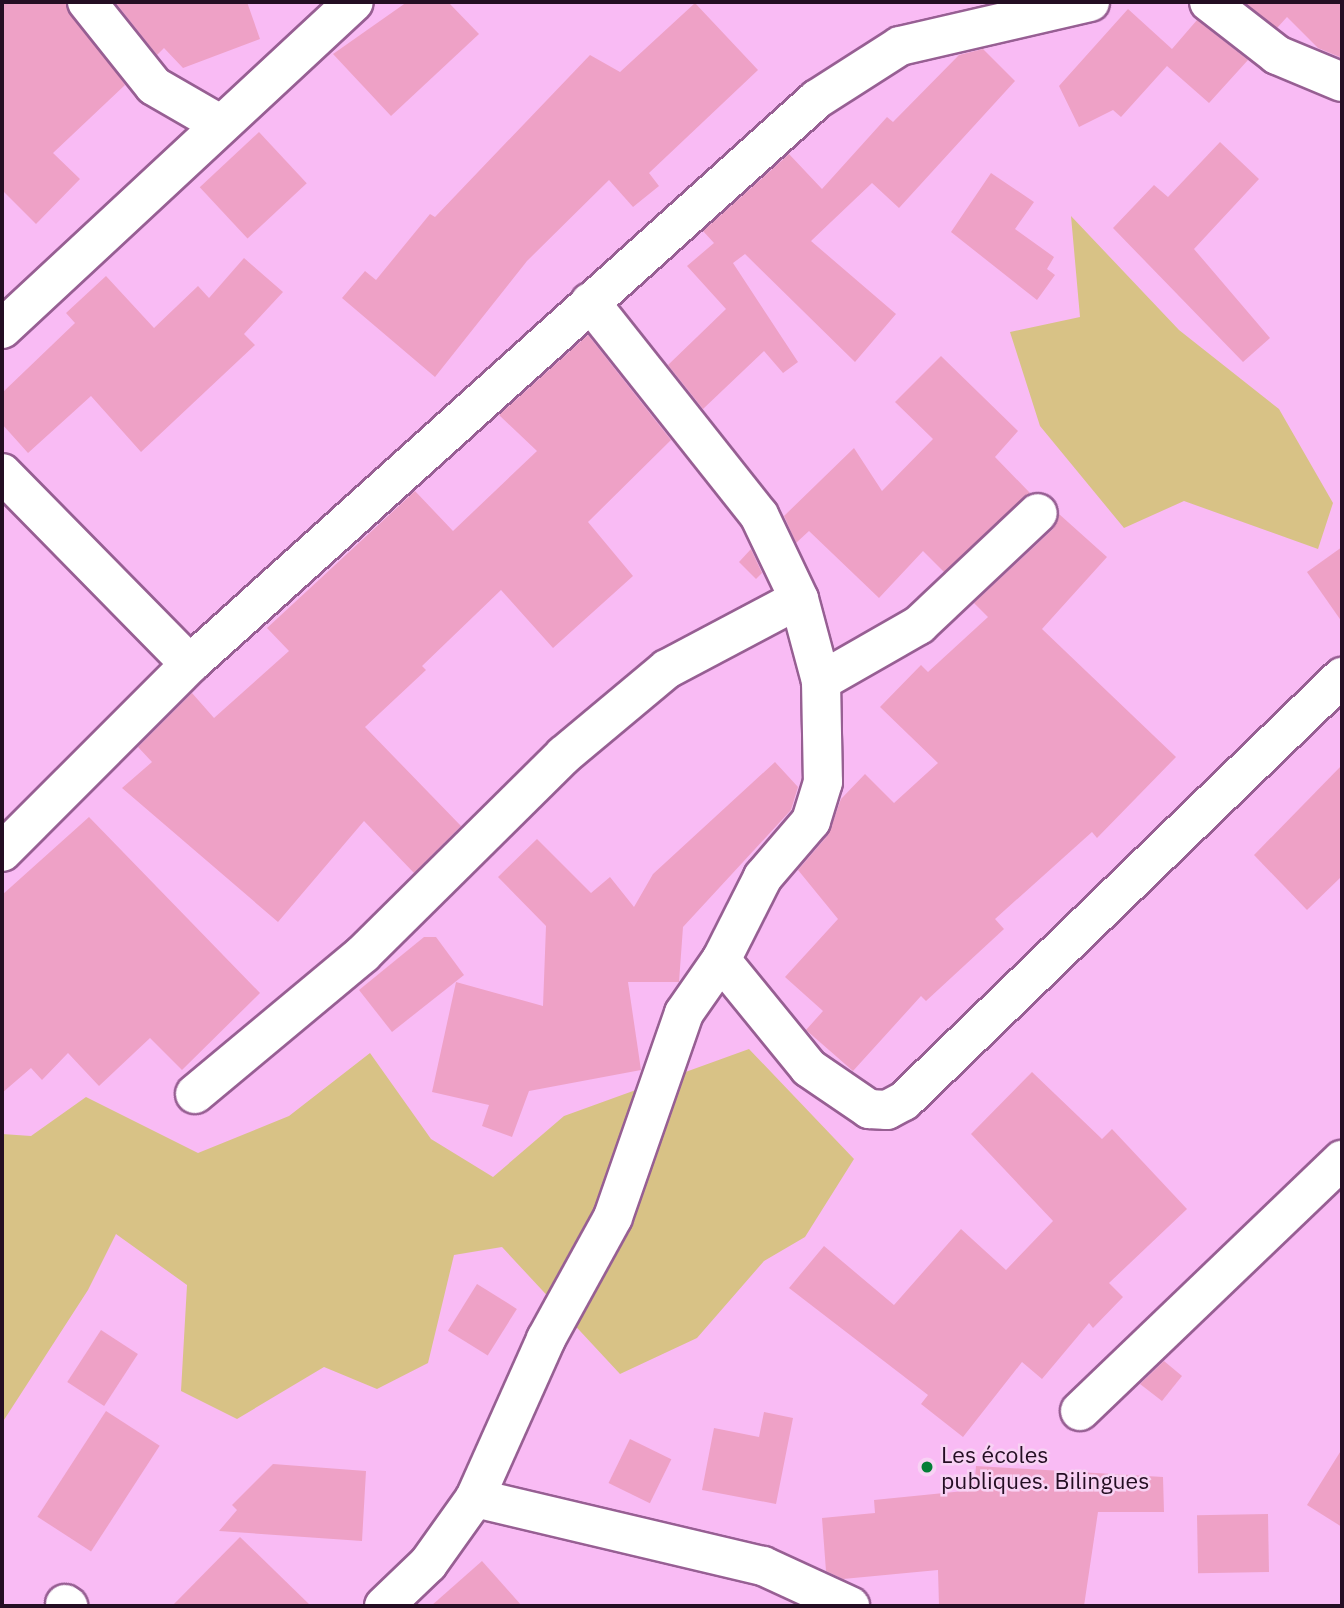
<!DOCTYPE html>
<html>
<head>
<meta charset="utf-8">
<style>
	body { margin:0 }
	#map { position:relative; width:1344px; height:1608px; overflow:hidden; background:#f9bbf4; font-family:"IBM Plex Sans",sans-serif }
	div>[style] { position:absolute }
	.green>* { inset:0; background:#d8c286 }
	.building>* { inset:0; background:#eea1c6; transform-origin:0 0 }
	.roads { filter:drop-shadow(2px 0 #975f93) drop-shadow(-2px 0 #975f93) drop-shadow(0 2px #975f93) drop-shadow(0 -2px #975f93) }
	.street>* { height:38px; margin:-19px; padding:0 19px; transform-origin:19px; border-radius:19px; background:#fff }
	.dots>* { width:19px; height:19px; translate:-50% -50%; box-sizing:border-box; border:4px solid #f8d2f4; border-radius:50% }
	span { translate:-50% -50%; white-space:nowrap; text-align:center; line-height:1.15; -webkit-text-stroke:5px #f8d2f4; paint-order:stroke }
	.poi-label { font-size:23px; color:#240e23 }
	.left { translate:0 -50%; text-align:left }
	.frame { position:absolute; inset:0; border:4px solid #240e23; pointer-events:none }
</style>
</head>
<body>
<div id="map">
	<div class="green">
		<i style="clip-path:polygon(1071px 216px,1179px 330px,1279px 409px,1333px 503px,1318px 549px,1184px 501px,1124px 528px,1040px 426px,1010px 332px,1080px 317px)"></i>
		<i style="clip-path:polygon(749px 1049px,854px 1159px,805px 1237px,764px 1261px,697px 1338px,620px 1374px,502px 1247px,454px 1255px,428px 1363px,377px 1389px,324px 1367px,237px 1419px,181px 1391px,187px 1285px,116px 1234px,88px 1290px,2px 1423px,2px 1134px,31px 1136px,86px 1097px,198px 1153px,289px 1116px,370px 1053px,431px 1139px,493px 1177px,564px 1116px)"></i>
	</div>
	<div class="building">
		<i style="clip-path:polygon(2px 2px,66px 2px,125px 85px,53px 153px,80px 179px,36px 224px,2px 190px)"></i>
		<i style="clip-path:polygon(115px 2px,247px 2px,260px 39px,183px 68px,164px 48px,157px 55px)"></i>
		<i style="clip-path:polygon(407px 2px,448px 2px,479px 34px,391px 116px,333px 54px)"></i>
		<i style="clip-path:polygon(1244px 2px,1342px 2px,1342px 58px,1318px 48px,1287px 17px,1277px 28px)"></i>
		<i style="clip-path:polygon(695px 3px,758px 70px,649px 173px,659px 186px,633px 207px,609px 180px,527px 261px,435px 377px,342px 298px,365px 271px,376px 280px,430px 214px,435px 217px,590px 55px,620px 72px)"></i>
		<i style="clip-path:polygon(1128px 9px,1172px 49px,1197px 20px,1248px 60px,1209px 103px,1167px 66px,1121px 117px,1113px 110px,1079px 127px,1059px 86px)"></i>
		<i style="clip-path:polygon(983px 49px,1015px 81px,899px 208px,872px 183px,811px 241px,896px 314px,855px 362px,745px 254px,733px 263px,798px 362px,783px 373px,764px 351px,703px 409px,668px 365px,726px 309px,687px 266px,714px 243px,703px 231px,789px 154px,822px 189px,887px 117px,893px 122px,959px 55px)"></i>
		<i style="left:259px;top:132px;width:70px;height:81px;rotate:47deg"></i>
		<i style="clip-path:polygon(1220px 142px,1259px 179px,1194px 249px,1270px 338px,1243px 362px,1113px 228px,1154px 185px,1168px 197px)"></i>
		<i style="clip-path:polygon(991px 173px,1034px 202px,1015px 229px,1054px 257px,1047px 269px,1055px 275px,1037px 300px,951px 232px)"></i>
		<i style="clip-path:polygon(244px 258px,283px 292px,244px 334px,255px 345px,141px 452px,91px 396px,28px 453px,2px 424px,2px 393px,75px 323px,66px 313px,106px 276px,154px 328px,198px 286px,209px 298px)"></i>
		<i style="clip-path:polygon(588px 335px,671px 440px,588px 522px,633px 576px,553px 648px,501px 590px,422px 666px,426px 670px,365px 727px,461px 826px,414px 873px,364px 821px,278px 922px,122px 788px,152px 762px,138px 747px,192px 693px,214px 718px,289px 651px,267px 628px,415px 491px,453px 531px,537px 451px,499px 415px)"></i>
		<i style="clip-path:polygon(941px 356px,1018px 431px,995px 457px,1030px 493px,944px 572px,923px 551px,879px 598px,809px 531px,796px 543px,784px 516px,854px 448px,882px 491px,933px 439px,895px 402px)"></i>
		<i style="clip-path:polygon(1059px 514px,1107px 557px,1042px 629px,1176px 757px,1097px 838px,1092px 832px,995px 919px,1004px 929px,926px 1001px,921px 996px,853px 1071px,806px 1030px,823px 1011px,785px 977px,838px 919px,798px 870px,828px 835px,841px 799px,865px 774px,894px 803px,938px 763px,880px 707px,921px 665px,928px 672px,988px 617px,974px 603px,1053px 529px)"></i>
		<i style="clip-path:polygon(1342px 547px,1342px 622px,1307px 572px)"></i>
		<i style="clip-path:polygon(751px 549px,762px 573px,756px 579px,739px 562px)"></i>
		<i style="clip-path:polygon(775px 762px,798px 787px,791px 810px,683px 927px,679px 982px,628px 982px,641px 1070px,529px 1091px,512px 1137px,482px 1126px,489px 1105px,432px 1092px,456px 982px,543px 1006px,546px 926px,498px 877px,537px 839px,591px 893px,610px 877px,634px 907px,653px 874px)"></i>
		<i style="clip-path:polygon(1342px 765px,1342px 876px,1307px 910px,1254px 855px)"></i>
		<i style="clip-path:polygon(89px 817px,260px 993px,182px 1070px,150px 1038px,99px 1086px,68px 1053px,42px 1080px,31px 1068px,2px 1093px,2px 895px)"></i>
		<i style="clip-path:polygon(424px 937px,436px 937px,464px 975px,392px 1032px,359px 990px)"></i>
		<i style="clip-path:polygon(1032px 1072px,1102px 1139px,1112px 1129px,1187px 1209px,1109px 1283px,1123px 1297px,1093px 1328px,1089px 1323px,1042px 1379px,1022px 1362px,963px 1437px,921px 1404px,928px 1395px,789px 1288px,824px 1246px,894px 1305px,961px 1229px,1006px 1270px,1053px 1221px,971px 1134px)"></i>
		<i style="left:477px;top:1284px;width:47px;height:55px;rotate:32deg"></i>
		<i style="left:101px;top:1330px;width:44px;height:62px;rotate:33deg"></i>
		<i style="clip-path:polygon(1164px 1361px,1182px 1376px,1162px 1401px,1140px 1384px)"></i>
		<i style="left:106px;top:1411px;width:64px;height:126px;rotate:33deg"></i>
		<i style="clip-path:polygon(764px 1412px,793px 1418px,776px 1504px,702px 1490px,714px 1428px,759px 1437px)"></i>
		<i style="left:630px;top:1439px;width:46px;height:49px;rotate:26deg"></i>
		<i style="clip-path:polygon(1342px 1449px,1342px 1527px,1307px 1505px)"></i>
		<i style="clip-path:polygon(273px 1464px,366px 1471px,362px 1541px,219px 1531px,237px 1510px,232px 1505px)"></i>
		<i style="clip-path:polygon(976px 1466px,1163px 1477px,1164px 1512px,1098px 1512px,1084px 1606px,939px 1606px,938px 1570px,843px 1579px,826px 1571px,822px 1518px,875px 1513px,874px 1500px,974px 1490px)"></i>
		<i style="left:1268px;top:1514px;width:58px;height:71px;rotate:89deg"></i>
		<i style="clip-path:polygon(240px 1537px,311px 1606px,172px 1606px)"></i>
		<i style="clip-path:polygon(482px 1561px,522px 1606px,431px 1606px)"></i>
	</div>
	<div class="roads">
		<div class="street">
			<i style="left:87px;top:2px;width:107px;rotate:51.4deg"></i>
			<i style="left:154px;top:86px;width:74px;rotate:30deg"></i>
			<i style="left:1209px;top:2px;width:86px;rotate:37.9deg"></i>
			<i style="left:1277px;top:55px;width:70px;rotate:22.6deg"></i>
			<i style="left:590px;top:302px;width:272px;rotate:51.6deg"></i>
			<i style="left:759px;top:515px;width:93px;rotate:64.5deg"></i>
			<i style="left:799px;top:599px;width:85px;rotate:75deg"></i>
			<i style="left:821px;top:681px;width:101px;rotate:88.9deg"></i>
			<i style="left:823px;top:782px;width:41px;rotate:107.1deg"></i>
			<i style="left:811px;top:821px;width:74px;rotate:130.6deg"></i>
			<i style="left:763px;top:877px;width:93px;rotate:116.8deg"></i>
			<i style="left:2px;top:329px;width:480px;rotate:-42.9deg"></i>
			<i style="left:2px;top:473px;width:268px;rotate:45.5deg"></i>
			<i style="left:821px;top:681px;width:113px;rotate:-29.7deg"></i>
			<i style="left:919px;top:625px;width:163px;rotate:-43.3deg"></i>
			<i style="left:2px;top:852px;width:266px;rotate:-45deg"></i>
			<i style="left:190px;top:664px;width:844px;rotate:-42.02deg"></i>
			<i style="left:817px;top:99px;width:98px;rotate:-32.6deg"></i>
			<i style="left:900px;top:46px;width:195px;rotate:-13deg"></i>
			<i style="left:195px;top:1094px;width:219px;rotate:-39.8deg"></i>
			<i style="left:363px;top:954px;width:283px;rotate:-44.7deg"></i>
			<i style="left:564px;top:755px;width:134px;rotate:-39.9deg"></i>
			<i style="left:667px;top:669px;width:149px;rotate:-27.9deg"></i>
			<i style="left:1080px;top:1411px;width:363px;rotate:-43.8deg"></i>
			<i style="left:475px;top:1498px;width:296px;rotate:13.3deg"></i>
			<i style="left:763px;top:1566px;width:96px;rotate:24.7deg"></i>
			<i style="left:65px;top:1604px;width:4px;rotate:34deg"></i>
			<i style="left:384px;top:1606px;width:61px;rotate:-43.7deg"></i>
			<i style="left:428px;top:1564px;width:81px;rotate:-54.5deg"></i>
			<i style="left:475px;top:1498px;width:174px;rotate:-65.9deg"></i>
			<i style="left:546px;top:1339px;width:139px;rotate:-61.2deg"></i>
			<i style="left:613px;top:1217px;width:216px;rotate:-70.8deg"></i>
			<i style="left:684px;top:1013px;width:65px;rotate:-55.1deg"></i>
			<i style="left:721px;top:960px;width:139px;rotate:50.8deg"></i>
			<i style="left:809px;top:1068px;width:73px;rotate:34.3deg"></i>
			<i style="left:869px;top:1109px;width:18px;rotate:3deg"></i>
			<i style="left:887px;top:1110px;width:19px;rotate:-28deg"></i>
			<i style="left:904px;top:1101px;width:610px;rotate:-44.07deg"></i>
		</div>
	</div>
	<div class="dots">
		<i style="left:927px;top:1467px;background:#037e36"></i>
	</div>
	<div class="poi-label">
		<span class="left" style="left:941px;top:1467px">Les écoles<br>publiques. Bilingues</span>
	</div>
	<div class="frame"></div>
</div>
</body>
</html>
